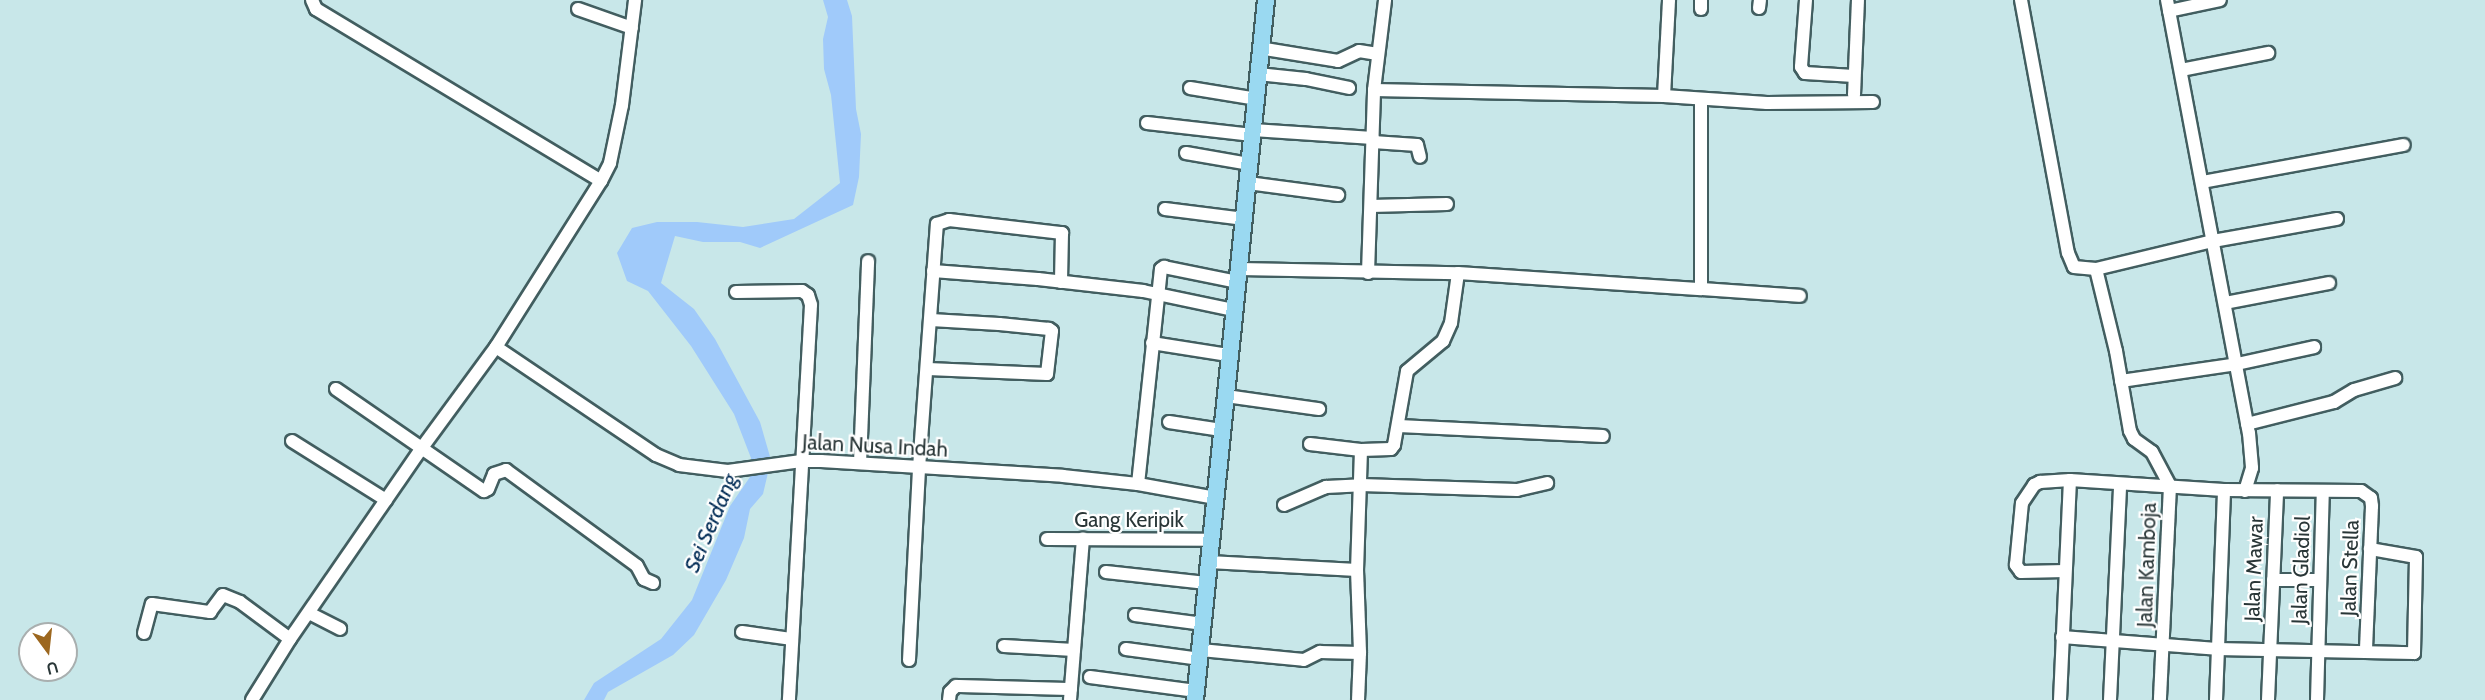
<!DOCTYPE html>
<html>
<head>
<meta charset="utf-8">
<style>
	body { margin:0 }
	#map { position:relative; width:2485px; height:700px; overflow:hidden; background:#c8e7e9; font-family:Cabin,sans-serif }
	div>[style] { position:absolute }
	.water>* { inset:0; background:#a0cafa }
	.roads { filter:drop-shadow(2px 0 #425e60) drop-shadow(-2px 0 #425e60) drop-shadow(0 2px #425e60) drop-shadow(0 -2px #425e60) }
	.minor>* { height:12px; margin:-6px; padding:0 6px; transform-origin:6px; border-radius:6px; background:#fff }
	.major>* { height:16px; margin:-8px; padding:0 8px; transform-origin:8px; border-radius:8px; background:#9ad9f1 }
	span { translate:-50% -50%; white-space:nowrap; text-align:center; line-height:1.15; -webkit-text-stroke:4.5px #fff; paint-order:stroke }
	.street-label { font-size:21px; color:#293637 }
	.water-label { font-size:22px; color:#002b55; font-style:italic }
	.north { position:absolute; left:18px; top:622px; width:60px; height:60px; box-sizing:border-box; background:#fff; border:2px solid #a9afaf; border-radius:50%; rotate:165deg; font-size:16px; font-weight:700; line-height:24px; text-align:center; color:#293637 }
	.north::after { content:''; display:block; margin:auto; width:21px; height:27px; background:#9c671f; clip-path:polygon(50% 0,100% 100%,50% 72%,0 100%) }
</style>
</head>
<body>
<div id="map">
	<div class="water">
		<i style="clip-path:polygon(823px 0,847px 0,852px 16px,856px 109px,861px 134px,859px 177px,853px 205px,760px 248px,740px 242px,703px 242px,675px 236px,661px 283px,694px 309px,715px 339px,760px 422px,771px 460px,763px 494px,750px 509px,744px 538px,726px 580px,694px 635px,673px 655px,608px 692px,604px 700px,584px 700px,594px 683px,661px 639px,692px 600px,730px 506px,750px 477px,751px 458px,734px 414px,691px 346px,648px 291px,627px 281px,617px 253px,632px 228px,657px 222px,697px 222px,743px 227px,794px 219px,840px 183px,831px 95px,824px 69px,823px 39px,828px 17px)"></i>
	</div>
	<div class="roads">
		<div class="minor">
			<i style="left:312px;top:0;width:10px;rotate:66deg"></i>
			<i style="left:316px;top:9px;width:333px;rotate:31.1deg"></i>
			<i style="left:1806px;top:0;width:67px;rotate:94.3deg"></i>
			<i style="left:1801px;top:67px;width:7px;rotate:56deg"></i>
			<i style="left:1805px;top:73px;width:49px;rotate:3.5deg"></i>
			<i style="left:2021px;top:0;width:257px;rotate:79.5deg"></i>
			<i style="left:2068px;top:253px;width:15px;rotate:67deg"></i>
			<i style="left:2074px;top:267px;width:22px;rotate:5deg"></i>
			<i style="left:2096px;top:269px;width:120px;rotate:-13.5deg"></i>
			<i style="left:2213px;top:241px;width:126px;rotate:-10.1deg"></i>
			<i style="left:2167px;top:0;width:441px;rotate:79.3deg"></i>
			<i style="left:2249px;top:433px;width:35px;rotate:85deg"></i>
			<i style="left:2252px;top:468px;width:24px;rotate:107deg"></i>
			<i style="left:1759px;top:8px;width:8px;rotate:-83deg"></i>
			<i style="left:578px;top:9px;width:57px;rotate:19.4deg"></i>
			<i style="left:1701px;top:9px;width:9px;rotate:-90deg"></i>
			<i style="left:2169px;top:11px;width:52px;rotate:-12.2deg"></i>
			<i style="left:1259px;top:48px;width:80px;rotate:9.3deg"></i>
			<i style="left:1338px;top:61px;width:23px;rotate:-25deg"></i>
			<i style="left:1359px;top:51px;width:19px;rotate:9deg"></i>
			<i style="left:2181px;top:70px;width:89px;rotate:-11.1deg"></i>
			<i style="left:1258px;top:74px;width:48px;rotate:5.9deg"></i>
			<i style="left:1306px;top:79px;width:44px;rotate:11.8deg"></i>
			<i style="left:1190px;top:88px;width:68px;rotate:9.3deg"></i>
			<i style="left:1374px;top:90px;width:290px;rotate:1.2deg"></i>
			<i style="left:1664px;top:96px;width:103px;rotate:3.9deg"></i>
			<i style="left:1767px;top:103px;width:106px;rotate:-0.5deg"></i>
			<i style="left:1854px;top:95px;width:95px;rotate:-87.6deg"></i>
			<i style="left:1664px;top:96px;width:96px;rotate:-87deg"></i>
			<i style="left:1147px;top:123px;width:106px;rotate:6.5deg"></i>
			<i style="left:1253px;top:130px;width:120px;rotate:3.8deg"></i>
			<i style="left:1373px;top:142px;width:44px;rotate:3.9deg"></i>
			<i style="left:1417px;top:145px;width:12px;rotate:76deg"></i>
			<i style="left:1186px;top:153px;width:65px;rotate:9.8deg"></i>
			<i style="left:2202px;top:182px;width:205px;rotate:-10.4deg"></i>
			<i style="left:1248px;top:183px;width:91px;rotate:7.6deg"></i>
			<i style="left:1371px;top:206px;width:76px;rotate:-1.5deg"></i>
			<i style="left:1165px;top:209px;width:80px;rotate:7.2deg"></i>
			<i style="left:1240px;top:269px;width:218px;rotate:1.1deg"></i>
			<i style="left:1458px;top:273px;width:244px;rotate:3.8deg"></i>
			<i style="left:1701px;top:289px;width:190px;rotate:-90deg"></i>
			<i style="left:2096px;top:269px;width:84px;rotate:76.3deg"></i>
			<i style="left:2116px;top:351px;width:81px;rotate:80.1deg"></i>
			<i style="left:2130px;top:431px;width:9px;rotate:63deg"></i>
			<i style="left:2134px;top:439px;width:22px;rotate:36deg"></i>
			<i style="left:2152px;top:452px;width:38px;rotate:62deg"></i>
			<i style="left:2170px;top:486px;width:214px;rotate:92.7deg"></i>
			<i style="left:933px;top:271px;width:105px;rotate:4.4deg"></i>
			<i style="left:1038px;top:279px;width:106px;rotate:6.5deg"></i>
			<i style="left:1143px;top:291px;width:93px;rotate:11.8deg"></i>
			<i style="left:1368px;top:273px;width:183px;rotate:-88.1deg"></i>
			<i style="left:1374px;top:90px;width:91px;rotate:-83deg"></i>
			<i style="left:1701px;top:289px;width:99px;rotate:4deg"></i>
			<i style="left:736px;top:292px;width:66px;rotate:-0.9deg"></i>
			<i style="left:802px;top:291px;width:7px;rotate:34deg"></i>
			<i style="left:808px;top:295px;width:10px;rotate:73deg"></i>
			<i style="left:811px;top:305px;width:396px;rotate:93.2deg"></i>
			<i style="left:2225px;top:303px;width:106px;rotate:-10.9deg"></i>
			<i style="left:1152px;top:343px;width:77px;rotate:9deg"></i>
			<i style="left:496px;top:347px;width:193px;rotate:34deg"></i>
			<i style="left:656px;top:455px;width:25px;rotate:23deg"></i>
			<i style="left:679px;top:465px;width:49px;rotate:7deg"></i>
			<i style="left:728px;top:471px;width:74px;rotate:-7.8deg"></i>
			<i style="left:801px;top:461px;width:20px"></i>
			<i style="left:821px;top:461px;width:242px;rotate:3.5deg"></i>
			<i style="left:1063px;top:476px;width:75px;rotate:6.1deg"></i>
			<i style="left:1138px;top:484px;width:79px;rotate:10.2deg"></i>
			<i style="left:928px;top:369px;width:119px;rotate:2.4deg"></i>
			<i style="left:1047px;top:374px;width:43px;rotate:-83.4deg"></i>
			<i style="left:1052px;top:331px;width:4px;rotate:-146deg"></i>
			<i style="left:1049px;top:329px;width:50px;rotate:-174.3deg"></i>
			<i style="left:999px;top:324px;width:68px;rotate:-176.6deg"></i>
			<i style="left:2121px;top:381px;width:117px;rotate:-8.3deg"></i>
			<i style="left:2237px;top:364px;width:79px;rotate:-12.4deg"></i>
			<i style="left:336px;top:389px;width:180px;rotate:34.6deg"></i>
			<i style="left:484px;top:491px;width:4px;rotate:-27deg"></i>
			<i style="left:488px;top:489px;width:16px;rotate:-68deg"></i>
			<i style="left:494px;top:474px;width:13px;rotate:-18deg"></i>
			<i style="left:506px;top:470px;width:162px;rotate:36.2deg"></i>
			<i style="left:637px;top:566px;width:15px;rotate:62deg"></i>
			<i style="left:644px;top:579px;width:10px;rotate:24deg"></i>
			<i style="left:1226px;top:396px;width:94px;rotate:8deg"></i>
			<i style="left:1169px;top:422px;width:53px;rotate:8.7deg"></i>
			<i style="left:2247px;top:424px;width:90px;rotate:-14.2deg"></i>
			<i style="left:2334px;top:402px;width:23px;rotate:-31deg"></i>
			<i style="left:2354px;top:390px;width:43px;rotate:-16.3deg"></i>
			<i style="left:1399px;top:426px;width:204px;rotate:2.8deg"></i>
			<i style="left:292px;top:441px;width:111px;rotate:32.1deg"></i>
			<i style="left:1310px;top:444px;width:51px;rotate:6.7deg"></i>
			<i style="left:1361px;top:450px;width:120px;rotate:91.9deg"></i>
			<i style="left:1357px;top:570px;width:83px;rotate:87.9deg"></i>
			<i style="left:1361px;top:450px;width:30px;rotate:-2deg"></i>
			<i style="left:1391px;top:449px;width:5px;rotate:-53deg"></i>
			<i style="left:1394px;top:445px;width:75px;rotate:-80deg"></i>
			<i style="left:1407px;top:371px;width:47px;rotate:-39.8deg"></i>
			<i style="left:1443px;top:341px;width:20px;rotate:-66deg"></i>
			<i style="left:1451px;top:323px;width:50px;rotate:-82deg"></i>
			<i style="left:860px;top:463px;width:202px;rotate:-87.7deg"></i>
			<i style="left:1138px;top:484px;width:216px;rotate:-83.9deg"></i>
			<i style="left:1161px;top:269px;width:4px;rotate:-34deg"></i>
			<i style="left:1164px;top:267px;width:76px;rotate:11.5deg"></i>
			<i style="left:1284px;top:505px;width:46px;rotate:-23.2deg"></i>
			<i style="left:1326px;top:487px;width:35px;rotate:-3deg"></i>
			<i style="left:1361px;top:485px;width:156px;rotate:1.8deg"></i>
			<i style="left:1517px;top:490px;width:31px;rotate:-13deg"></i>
			<i style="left:1047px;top:539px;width:164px;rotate:0.3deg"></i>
			<i style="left:1209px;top:562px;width:148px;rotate:3.1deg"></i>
			<i style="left:2065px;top:571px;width:44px;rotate:178.7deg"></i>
			<i style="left:2021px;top:572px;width:9px;rotate:-126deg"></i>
			<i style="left:2016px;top:565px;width:62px;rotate:-84.5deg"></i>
			<i style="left:2022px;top:503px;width:22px;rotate:-56deg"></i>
			<i style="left:2034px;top:485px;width:7px;rotate:-27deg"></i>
			<i style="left:2040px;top:482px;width:30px;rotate:-4deg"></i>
			<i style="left:2070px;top:480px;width:154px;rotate:3.7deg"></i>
			<i style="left:2224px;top:490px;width:137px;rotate:0.4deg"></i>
			<i style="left:2361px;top:491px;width:12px;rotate:35deg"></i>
			<i style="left:2371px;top:498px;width:8px;rotate:83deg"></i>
			<i style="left:2372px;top:506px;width:146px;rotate:92.4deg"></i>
			<i style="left:1106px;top:572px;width:101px;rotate:6.3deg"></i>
			<i style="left:2273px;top:580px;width:47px"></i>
			<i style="left:309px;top:613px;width:35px;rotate:27deg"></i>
			<i style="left:1135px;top:615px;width:69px;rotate:7.5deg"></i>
			<i style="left:742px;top:632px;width:49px;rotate:8.1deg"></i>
			<i style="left:144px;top:633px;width:30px;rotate:-75deg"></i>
			<i style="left:152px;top:604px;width:59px;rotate:7.9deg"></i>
			<i style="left:210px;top:612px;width:21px;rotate:-53deg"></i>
			<i style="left:223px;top:595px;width:18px;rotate:22deg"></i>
			<i style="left:240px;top:602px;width:62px;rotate:36.5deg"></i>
			<i style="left:2062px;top:637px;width:155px;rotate:4.4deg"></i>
			<i style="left:2217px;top:649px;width:197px;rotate:1.2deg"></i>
			<i style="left:2414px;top:653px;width:96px;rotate:-88.8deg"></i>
			<i style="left:2416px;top:557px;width:47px;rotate:-170.1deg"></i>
			<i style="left:1004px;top:646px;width:70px;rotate:3.3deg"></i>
			<i style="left:1126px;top:649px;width:75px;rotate:7.7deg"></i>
			<i style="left:1201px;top:650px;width:103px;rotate:5.5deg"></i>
			<i style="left:1304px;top:660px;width:18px;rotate:-27deg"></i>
			<i style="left:1320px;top:652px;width:40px;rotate:1.4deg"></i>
			<i style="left:1360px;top:653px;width:47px;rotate:92.4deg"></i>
			<i style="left:909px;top:660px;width:192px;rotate:-87deg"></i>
			<i style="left:919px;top:468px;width:245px;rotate:-85.8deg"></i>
			<i style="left:937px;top:224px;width:13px;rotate:-18deg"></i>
			<i style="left:949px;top:220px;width:114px;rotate:6.6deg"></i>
			<i style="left:1062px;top:233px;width:49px;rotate:91.2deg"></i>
			<i style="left:1090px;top:677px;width:107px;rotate:7.5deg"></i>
			<i style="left:252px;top:700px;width:72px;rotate:-58.1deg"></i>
			<i style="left:290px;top:639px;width:231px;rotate:-55.4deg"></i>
			<i style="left:421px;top:449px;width:127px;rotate:-53.7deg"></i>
			<i style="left:496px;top:347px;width:196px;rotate:-57.7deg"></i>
			<i style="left:601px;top:181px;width:20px;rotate:-63deg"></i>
			<i style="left:610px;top:163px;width:59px;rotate:-78.3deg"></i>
			<i style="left:622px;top:105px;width:106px;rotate:-82.9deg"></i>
			<i style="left:949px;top:700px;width:8px;rotate:-83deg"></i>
			<i style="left:950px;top:692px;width:8px;rotate:-45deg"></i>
			<i style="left:956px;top:686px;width:115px;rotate:1.5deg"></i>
			<i style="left:1070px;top:700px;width:162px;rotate:-85.4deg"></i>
			<i style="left:2060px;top:700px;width:220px;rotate:-87.4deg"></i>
			<i style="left:2110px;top:700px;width:216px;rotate:-87.3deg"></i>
			<i style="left:2216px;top:700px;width:210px;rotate:-87.8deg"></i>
			<i style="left:2268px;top:700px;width:210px;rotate:-87.5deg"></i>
			<i style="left:2317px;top:700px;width:209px;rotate:-88.4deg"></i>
		</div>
		<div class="major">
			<i style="left:1195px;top:700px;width:704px;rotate:-84.21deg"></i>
		</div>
	</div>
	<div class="street-label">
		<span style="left:875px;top:446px;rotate:3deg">Jalan Nusa Indah</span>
		<span style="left:1129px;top:520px">Gang Keripik</span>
		<span style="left:2147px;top:565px;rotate:-88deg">Jalan Kamboja</span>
		<span style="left:2350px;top:568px;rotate:-88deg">Jalan Stella</span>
		<span style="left:2254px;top:569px;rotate:-88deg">Jalan Mawar</span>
		<span style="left:2301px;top:570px;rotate:-88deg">Jalan Gladiol</span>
	</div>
	<div class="water-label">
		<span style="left:711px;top:523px;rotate:-67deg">Sei Serdang</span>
	</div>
	<div class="north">U</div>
</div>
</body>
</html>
